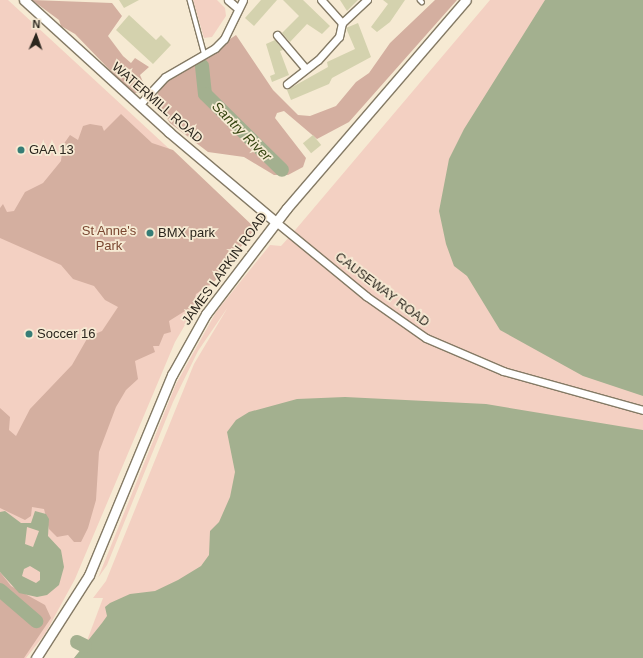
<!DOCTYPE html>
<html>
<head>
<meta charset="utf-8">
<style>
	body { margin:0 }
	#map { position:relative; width:643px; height:658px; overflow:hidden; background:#f6ead3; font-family:Arial,sans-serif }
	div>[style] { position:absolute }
	.green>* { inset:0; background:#f3d0c2 }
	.forest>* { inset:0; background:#d4afa0 }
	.water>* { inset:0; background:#a3b08f }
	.river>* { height:14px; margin:-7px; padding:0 7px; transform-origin:7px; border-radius:7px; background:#a3b08f }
	.building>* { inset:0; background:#d4d2ae; transform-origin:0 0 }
	.roads { filter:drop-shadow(1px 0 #847a65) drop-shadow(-1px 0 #847a65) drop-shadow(0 1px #847a65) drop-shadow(0 -1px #847a65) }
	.service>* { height:3.5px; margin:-1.75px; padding:0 1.75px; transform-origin:1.75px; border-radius:1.75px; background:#fff }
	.minor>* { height:7px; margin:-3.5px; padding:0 3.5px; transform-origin:3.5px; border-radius:3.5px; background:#fff }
	.secondary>* { height:9px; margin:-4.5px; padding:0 4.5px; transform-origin:4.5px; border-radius:4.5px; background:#fff }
	.dots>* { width:11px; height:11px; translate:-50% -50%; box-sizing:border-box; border:2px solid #f6ead3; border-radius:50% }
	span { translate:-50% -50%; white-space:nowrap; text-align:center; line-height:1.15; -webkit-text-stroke:3.5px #f6ead3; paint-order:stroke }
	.street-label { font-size:13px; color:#2b261e }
	.poi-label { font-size:13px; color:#2b261e }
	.left { translate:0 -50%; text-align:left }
	.park-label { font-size:13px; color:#7a4731 }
	.water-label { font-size:14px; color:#34440f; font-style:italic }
	.north { position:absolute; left:16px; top:16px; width:40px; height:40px; -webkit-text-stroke:3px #f6ead3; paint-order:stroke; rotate:2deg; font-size:11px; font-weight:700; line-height:16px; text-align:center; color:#2b261e }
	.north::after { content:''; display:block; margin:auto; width:14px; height:18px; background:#2b261e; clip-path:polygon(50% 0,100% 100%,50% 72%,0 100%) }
</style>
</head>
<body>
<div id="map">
	<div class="green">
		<i style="clip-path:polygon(0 0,8px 0,255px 228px,202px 296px,175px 342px,75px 579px,45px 634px,26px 658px,0 658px)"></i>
		<i style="clip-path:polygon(193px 0,217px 0,225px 8px,226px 16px,212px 37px,204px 38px)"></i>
		<i style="clip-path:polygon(490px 0,643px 0,643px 658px,74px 658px,85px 646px,103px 598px,93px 598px,106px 581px,194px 364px,228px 307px,198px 351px,173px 402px,107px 565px,98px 578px,176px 384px,216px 312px,270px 245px,281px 246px,291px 235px)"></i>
	</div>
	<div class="forest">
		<i style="clip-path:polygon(32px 0,112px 3px,122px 16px,108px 36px,123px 56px,131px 63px,135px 58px,149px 67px,140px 75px,146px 89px,133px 94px,75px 34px,61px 26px,59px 20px)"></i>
		<i style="clip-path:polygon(435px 0,457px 0,349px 122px,317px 139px,284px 111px,277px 113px,275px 118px,306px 158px,303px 167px,288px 175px,274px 175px,244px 157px,208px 152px,170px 123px,156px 102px,159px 87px,236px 35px,273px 90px,298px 115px,310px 116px,336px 106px,356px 82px,369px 73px,390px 43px)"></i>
		<i style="clip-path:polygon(121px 114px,152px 143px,173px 150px,255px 228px,215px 281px,196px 294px,193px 306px,169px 321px,171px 332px,164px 334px,159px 346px,153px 346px,155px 352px,135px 361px,138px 379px,126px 390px,116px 407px,99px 452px,96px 500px,88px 528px,81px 542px,74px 542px,68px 535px,57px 537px,49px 529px,44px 509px,32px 507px,31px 516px,25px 520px,0 508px,0 408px,10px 417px,9px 430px,16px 436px,30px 409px,72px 365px,88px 337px,102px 331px,118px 307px,105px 300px,94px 286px,73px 279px,61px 265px,0 238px,0 208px,3px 204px,7px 212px,14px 211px,25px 192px,43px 183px,61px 161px,63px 145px,70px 135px,78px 140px,83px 126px,90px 124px,102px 126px,104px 131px)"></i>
		<i style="clip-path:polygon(0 572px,11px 586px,45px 605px,51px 618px,24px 658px,0 658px)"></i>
	</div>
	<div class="water">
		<i style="clip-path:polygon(545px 0,643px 0,643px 396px,583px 376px,500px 330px,467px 276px,454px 266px,446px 244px,439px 211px,449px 159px,464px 129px)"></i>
		<i style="clip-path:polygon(345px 397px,486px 404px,643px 430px,643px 658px,74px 658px,102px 623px,107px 616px,105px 607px,110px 603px,130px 594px,155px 591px,178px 580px,201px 566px,209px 555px,210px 531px,219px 522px,230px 497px,235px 472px,227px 432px,236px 420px,249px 412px,297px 399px)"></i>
		<i style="clip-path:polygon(evenodd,5px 511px,21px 523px,31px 523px,35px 511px,46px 514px,49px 519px,48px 536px,61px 550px,64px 567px,59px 585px,47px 595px,37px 597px,19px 593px,0 572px,0 512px,5px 511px,27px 527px,39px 531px,33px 547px,25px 544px,27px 527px,5px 511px,30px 566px,40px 572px,40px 580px,36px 583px,22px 576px,24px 569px,30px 566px)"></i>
	</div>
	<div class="river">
		<i style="left:202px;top:66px;width:28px;rotate:84deg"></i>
		<i style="left:205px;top:94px;width:108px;rotate:44.6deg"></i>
		<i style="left:0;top:590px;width:48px;rotate:40.7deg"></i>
		<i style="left:77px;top:642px;width:9px;rotate:27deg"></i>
	</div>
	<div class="building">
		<i style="clip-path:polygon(119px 0,139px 0,124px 8px)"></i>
		<i style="clip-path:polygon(261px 0,277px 0,254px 26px,245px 18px)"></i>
		<i style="clip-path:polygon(283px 0,303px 0,330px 26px,322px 34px,307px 24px,290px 42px,282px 33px,299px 16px)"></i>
		<i style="clip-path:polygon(340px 0,358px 0,347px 11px)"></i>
		<i style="clip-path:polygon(383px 0,405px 0,390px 22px,377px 32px,371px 27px,388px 4px)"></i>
		<i style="clip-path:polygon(129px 15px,156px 40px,161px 35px,171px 45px,153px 64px,116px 30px)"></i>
		<i style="clip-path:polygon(358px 23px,371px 57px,332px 78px,329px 84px,291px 100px,287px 90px,328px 67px,327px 62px,355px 49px,346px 28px)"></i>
		<i style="clip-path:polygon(275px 40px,283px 50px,280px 51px,289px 75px,272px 82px,270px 76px,275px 74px,266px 44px)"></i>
		<i style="left:313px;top:135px;width:13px;height:13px;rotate:51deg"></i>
	</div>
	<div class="roads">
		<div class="service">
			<i style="left:190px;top:0;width:54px;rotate:74.9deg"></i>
			<i style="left:420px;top:0;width:3px;rotate:45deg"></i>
		</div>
		<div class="minor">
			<i style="left:228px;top:0;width:11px;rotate:41deg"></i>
			<i style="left:342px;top:23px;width:34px;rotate:-43deg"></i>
			<i style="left:277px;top:35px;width:43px;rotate:49.7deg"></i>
			<i style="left:287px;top:84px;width:39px;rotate:-38deg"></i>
			<i style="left:318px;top:60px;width:31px;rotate:-48deg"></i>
			<i style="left:339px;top:37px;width:14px;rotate:-78deg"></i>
			<i style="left:342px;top:23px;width:31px;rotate:-132deg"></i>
			<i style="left:139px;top:105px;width:38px;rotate:-47deg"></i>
			<i style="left:165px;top:77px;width:58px;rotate:-30.1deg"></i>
			<i style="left:215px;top:48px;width:13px;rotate:-45deg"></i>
			<i style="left:224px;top:39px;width:43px;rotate:-64deg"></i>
			<i style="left:276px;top:222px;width:117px;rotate:39.4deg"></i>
			<i style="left:366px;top:296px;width:73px;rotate:35deg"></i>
			<i style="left:426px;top:338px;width:84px;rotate:23.2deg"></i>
			<i style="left:503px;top:371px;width:145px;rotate:15.6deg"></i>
		</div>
		<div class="secondary">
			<i style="left:24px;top:0;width:196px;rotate:42.3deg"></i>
			<i style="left:169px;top:132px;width:140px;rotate:40.1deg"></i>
			<i style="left:36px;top:658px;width:98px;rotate:-57.4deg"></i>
			<i style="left:89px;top:575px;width:217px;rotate:-67.5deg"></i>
			<i style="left:172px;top:375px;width:70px;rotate:-60.9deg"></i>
			<i style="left:206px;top:314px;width:133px;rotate:-52.6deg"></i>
			<i style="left:287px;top:208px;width:274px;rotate:-49.3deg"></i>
		</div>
	</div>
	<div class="dots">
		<i style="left:21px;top:150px;background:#367d76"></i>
		<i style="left:150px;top:233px;background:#367d76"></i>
		<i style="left:29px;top:334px;background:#367d76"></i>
	</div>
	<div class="street-label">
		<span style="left:157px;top:103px;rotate:41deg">WATERMILL ROAD</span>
		<span style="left:225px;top:269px;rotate:-54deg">JAMES LARKIN ROAD</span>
		<span style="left:382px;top:290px;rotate:37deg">CAUSEWAY ROAD</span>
	</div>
	<div class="poi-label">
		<span class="left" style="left:29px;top:150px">GAA 13</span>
		<span class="left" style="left:158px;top:233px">BMX park</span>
		<span class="left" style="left:37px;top:334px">Soccer 16</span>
	</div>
	<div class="park-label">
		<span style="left:109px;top:239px">St Anne's<br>Park</span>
	</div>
	<div class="water-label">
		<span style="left:242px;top:131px;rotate:45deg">Santry River</span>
	</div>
	<div class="north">N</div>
</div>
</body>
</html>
